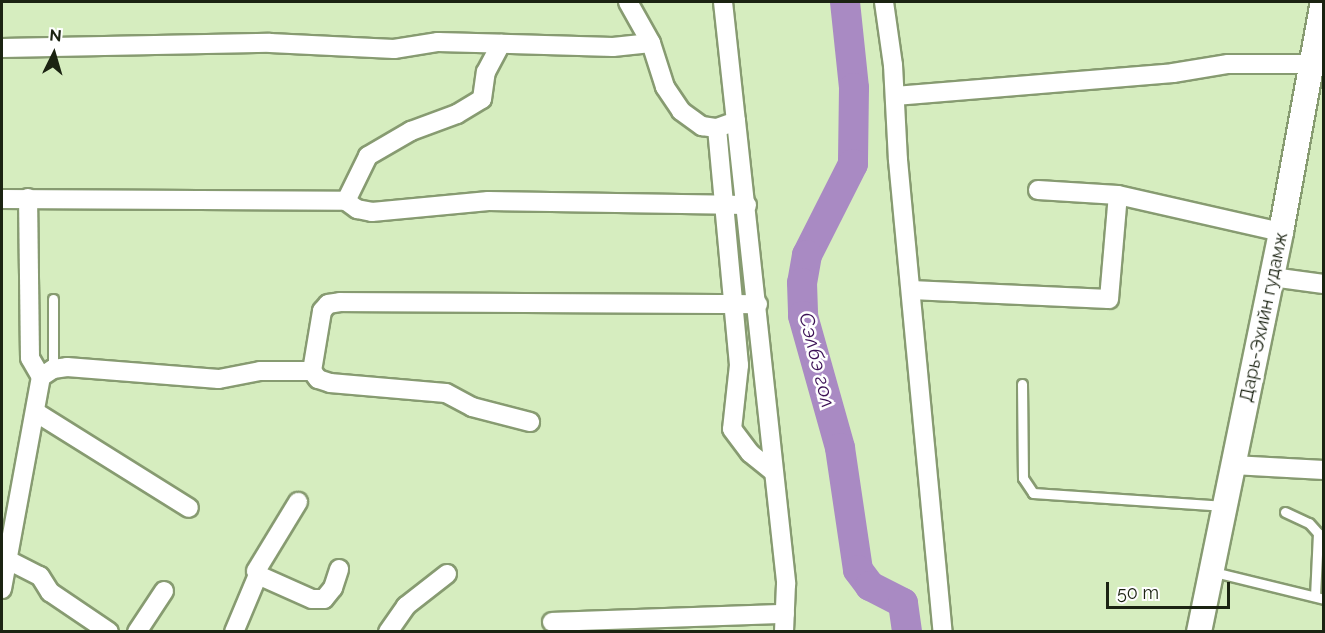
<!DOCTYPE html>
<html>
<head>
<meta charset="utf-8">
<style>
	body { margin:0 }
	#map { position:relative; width:1325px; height:633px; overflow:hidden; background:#d6edbf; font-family:Raleway,sans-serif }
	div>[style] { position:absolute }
	.river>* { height:30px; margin:-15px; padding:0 15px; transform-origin:15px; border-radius:15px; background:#a98ac3 }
	.roads { filter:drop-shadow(2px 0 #879b71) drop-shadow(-2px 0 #879b71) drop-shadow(0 2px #879b71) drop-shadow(0 -2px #879b71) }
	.service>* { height:9px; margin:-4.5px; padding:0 4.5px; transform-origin:4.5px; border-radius:4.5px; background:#fff }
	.minor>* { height:18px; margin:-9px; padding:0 9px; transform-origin:9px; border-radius:9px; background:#fff }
	.secondary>* { height:24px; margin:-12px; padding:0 12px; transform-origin:12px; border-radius:12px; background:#fff }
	span { translate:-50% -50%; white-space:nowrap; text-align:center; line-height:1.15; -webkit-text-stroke:5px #fff; paint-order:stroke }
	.street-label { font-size:18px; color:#1b2312 }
	.water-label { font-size:20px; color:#3b1055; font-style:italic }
	.frame { position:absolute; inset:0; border:3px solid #1b2312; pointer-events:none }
	.north { position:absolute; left:24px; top:24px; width:60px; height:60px; -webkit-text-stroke:4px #fff; paint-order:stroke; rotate:5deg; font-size:16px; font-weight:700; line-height:24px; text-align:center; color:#1b2312 }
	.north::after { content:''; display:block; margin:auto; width:21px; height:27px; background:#1b2312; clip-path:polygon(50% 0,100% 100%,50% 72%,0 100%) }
	.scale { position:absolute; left:1106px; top:582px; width:124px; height:27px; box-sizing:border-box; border:3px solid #1b2312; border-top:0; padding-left:8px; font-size:18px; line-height:21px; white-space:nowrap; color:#1b2312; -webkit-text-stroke:4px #fff; paint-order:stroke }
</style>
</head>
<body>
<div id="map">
	<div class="river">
		<i style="left:845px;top:2px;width:86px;rotate:84deg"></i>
		<i style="left:854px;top:88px;width:76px;rotate:90.8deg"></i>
		<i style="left:853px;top:164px;width:102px;rotate:116.8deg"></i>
		<i style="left:807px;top:255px;width:28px;rotate:100deg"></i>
		<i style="left:802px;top:283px;width:33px;rotate:88deg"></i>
		<i style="left:803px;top:316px;width:137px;rotate:74.3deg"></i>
		<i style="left:840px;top:448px;width:123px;rotate:81.6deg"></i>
		<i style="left:858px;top:570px;width:20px;rotate:53deg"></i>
		<i style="left:870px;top:586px;width:37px;rotate:27deg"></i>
		<i style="left:903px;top:603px;width:29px;rotate:82deg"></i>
	</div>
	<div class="roads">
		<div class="service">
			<i style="left:53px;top:369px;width:70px;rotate:-90deg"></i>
			<i style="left:1022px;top:384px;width:94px;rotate:89.4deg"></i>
			<i style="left:1023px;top:478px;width:18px;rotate:56deg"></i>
			<i style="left:1033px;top:493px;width:189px;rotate:3.9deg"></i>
			<i style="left:1285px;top:512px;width:26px;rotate:25deg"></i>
			<i style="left:1309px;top:523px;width:13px;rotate:48deg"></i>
			<i style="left:1318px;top:533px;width:63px;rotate:92.7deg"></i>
			<i style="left:1214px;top:572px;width:113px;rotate:13.8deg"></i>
		</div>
		<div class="minor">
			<i style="left:628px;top:2px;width:47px;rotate:60.7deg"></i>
			<i style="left:651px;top:43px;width:46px;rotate:72.3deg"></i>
			<i style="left:665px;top:87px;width:29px;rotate:56deg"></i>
			<i style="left:681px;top:111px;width:26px;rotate:36deg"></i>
			<i style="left:702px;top:126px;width:15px;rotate:8deg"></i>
			<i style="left:717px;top:128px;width:20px;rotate:-20deg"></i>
			<i style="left:736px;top:121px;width:466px;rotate:83.8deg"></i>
			<i style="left:786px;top:584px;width:48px;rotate:92.4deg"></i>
			<i style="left:723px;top:2px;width:120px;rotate:83.8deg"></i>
			<i style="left:884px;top:2px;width:64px;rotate:81.9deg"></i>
			<i style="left:893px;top:65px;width:95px;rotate:87deg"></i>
			<i style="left:898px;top:160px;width:474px;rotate:84.6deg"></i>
			<i style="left:2px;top:48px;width:268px;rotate:-1.1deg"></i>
			<i style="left:270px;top:43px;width:124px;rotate:2.8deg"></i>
			<i style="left:394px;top:49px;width:45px;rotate:-9deg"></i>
			<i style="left:438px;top:42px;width:175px;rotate:1.6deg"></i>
			<i style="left:613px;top:47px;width:38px;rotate:-6deg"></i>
			<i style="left:895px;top:96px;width:279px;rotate:-4.7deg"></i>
			<i style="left:1173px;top:73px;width:56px;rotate:-9.3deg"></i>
			<i style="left:1228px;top:64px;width:83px"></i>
			<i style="left:717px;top:128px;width:238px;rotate:84.7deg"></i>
			<i style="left:739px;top:365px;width:64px;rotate:96.2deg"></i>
			<i style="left:732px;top:429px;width:30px;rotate:53deg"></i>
			<i style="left:750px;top:453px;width:28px;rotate:39deg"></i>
			<i style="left:1038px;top:190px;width:80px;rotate:3.6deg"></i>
			<i style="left:1118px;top:195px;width:167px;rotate:12.8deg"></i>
			<i style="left:2px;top:199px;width:344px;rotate:0.3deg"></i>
			<i style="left:346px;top:201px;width:14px;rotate:36deg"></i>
			<i style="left:357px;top:209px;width:15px;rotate:11deg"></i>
			<i style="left:372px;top:212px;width:117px;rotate:-5.4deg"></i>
			<i style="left:488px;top:201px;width:259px;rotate:0.9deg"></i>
			<i style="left:346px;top:201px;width:50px;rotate:-63.9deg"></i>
			<i style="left:368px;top:156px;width:50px;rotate:-30.2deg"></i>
			<i style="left:411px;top:131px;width:49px;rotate:-20.3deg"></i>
			<i style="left:457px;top:114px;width:29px;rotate:-31deg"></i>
			<i style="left:482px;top:99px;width:27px;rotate:-82deg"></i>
			<i style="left:486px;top:72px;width:32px;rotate:-62deg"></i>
			<i style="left:1272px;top:277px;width:52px;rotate:7.7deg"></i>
			<i style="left:911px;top:290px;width:198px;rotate:2.6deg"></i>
			<i style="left:1109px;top:299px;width:104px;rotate:-85.1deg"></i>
			<i style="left:312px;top:371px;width:10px;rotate:53deg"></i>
			<i style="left:318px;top:379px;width:13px;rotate:18deg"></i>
			<i style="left:330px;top:383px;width:116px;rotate:4.9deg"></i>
			<i style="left:446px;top:393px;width:30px;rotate:28deg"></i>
			<i style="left:472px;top:407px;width:60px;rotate:14.5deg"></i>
			<i style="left:41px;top:377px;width:14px;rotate:-34deg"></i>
			<i style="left:53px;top:369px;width:14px;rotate:-8deg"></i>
			<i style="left:67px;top:367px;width:152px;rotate:4.5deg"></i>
			<i style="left:219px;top:379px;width:42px;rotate:-11deg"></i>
			<i style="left:260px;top:371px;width:52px"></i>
			<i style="left:312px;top:371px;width:61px;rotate:-80.5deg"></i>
			<i style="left:322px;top:311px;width:9px;rotate:-49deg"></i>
			<i style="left:328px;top:304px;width:12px;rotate:-9deg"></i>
			<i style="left:340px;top:302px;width:418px;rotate:0.3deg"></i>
			<i style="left:37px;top:413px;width:179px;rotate:32deg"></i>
			<i style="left:1233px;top:465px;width:91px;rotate:3.1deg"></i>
			<i style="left:6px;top:559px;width:38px;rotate:27deg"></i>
			<i style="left:40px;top:576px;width:19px;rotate:58deg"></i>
			<i style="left:50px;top:592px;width:71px;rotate:34.1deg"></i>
			<i style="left:258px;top:575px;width:59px;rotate:24deg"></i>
			<i style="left:312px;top:599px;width:12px"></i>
			<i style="left:324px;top:599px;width:14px;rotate:-51deg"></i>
			<i style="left:333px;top:588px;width:20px;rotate:-72deg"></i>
			<i style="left:2px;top:589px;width:216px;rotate:-79.6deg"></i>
			<i style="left:41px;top:377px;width:22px;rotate:-120deg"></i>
			<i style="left:30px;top:358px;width:160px;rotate:-90.7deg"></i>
			<i style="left:552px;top:622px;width:233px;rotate:-2deg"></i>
			<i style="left:137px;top:632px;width:49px;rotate:-56.6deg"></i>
			<i style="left:234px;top:632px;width:62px;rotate:-67.2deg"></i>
			<i style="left:258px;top:575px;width:4px;rotate:-117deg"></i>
			<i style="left:256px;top:571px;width:81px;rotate:-58.7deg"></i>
			<i style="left:388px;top:632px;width:32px;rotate:-55deg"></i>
			<i style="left:406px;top:606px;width:52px;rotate:-38deg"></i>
		</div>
		<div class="secondary">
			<i style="left:1199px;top:632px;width:408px;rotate:-78.4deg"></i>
			<i style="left:1281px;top:232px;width:234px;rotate:-79.7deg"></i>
		</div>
	</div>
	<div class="street-label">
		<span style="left:1264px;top:317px;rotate:-78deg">Дарь-Эхийн гудамж</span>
	</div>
	<div class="water-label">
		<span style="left:817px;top:360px;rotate:76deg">Сэлбэ гол</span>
	</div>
	<div class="frame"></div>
	<div class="north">N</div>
	<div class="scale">50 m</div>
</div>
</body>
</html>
